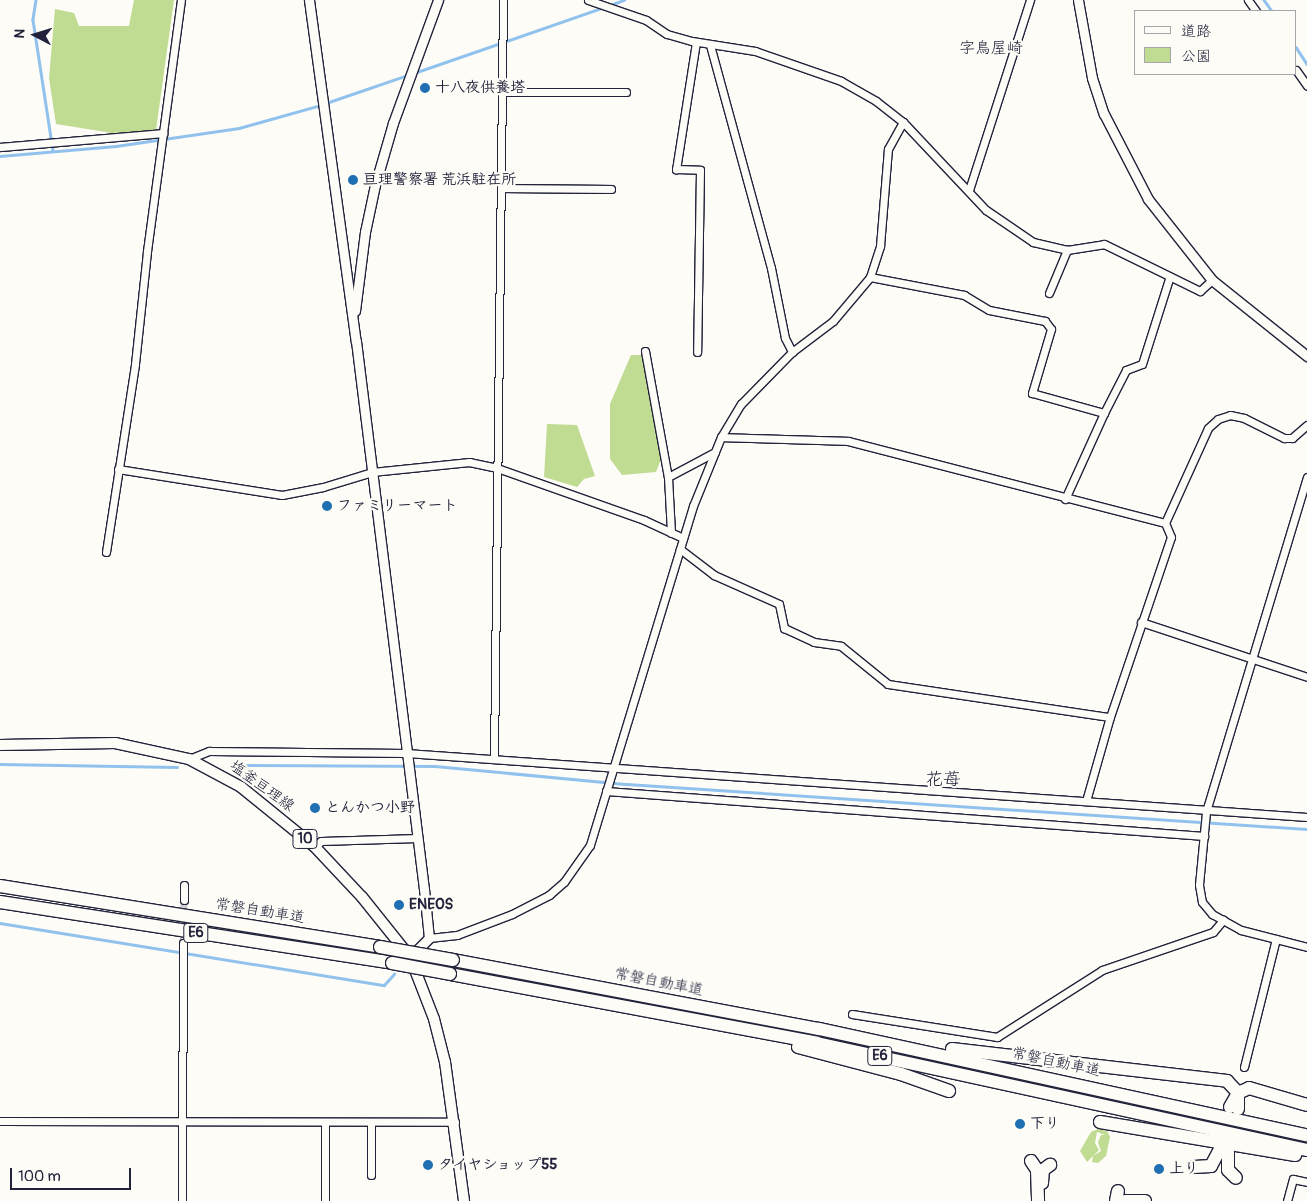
<!DOCTYPE html>
<html>
<head>
<meta charset="utf-8">
<style>
	body { margin:0 }
	#map { position:relative; width:1307px; height:1201px; overflow:hidden; background:#fdfcf7; font-family:Pangolin,"Klee One",sans-serif }
	div>[style] { position:absolute }
	.green>* { inset:0; background:#c0db92 }
	.stream>* { height:2.5px; margin:-1.25px; padding:0 1.25px; transform-origin:1.25px; border-radius:1.25px; background:#91c2ed }
	.street-tunnel>* { height:7px; margin-top:-3.5px; transform-origin:0; background:repeating-linear-gradient(90deg,#d1d0d1 0 7px,transparent 0 10.5px) }
	.roads { filter:drop-shadow(1px 0 #22223b) drop-shadow(-1px 0 #22223b) drop-shadow(0 1px #22223b) drop-shadow(0 -1px #22223b) }
	.street>* { height:7px; margin:-3.5px; padding:0 3.5px; transform-origin:3.5px; border-radius:3.5px; background:#fdfcf7 }
	.secondary>* { height:9px; margin:-4.5px; padding:0 4.5px; transform-origin:4.5px; border-radius:4.5px; background:#fdfcf7 }
	.primary>* { height:10px; margin:-5px; padding:0 5px; transform-origin:5px; border-radius:5px; background:#fdfcf7 }
	.highway>* { height:12px; margin:-6px; padding:0 6px; transform-origin:6px; border-radius:6px; background:#fdfcf7 }
	.bridges { filter:drop-shadow(1px 0 #22223b) drop-shadow(-1px 0 #22223b) drop-shadow(0 1px #22223b) drop-shadow(0 -1px #22223b) }
	.highway-bridge>* { height:12px; margin:-6px; padding:0 6px; transform-origin:6px; border-radius:6px; background:#fdfcf7 }
	.dots>* { width:14px; height:14px; translate:-50% -50%; box-sizing:border-box; border:2px solid #fdfcf7; border-radius:50% }
	span { translate:-50% -50%; white-space:nowrap; text-align:center; line-height:1.15; -webkit-text-stroke:4.5px #fdfcf7; paint-order:stroke }
	.shield-label span { padding:1px 4px; background:#fdfcf7; border:1px solid; border-radius:4px; -webkit-text-stroke-width:0 }
	.shield-label { font-size:14px; color:#22223b; font-weight:700 }
	.poi-label { font-size:15px; color:#22223b; font-weight:700 }
	.left { translate:0 -50%; text-align:left }
	.street-label { font-size:15px; color:#22223b }
	.neighbourhood-label { font-size:16px; color:#22223b }
	.quarter-label { font-size:18px; color:#22223b }
	.legend { position:absolute; left:1134px; top:10px; width:162px; height:65px; box-sizing:border-box; background:#fdfcf7; border:1px solid #a5a5ac; margin:0; padding:6px 9px; list-style:none; font-size:15px; color:#22223b }
	.legend li { display:flex; align-items:center; gap:10px; height:25px }
	.legend b { width:25px; border:1px solid #a5a5ac }
	.north { position:absolute; left:10px; top:10px; width:50px; height:50px; -webkit-text-stroke:4px #fdfcf7; paint-order:stroke; rotate:275deg; font-size:14px; font-weight:700; line-height:20px; text-align:center; color:#22223b }
	.north::after { content:''; display:block; margin:auto; width:18px; height:22px; background:#22223b; clip-path:polygon(50% 0,100% 100%,50% 72%,0 100%) }
	.scale { position:absolute; left:10px; top:1168px; width:121px; height:22px; box-sizing:border-box; border:2px solid #22223b; border-top:0; padding-left:6px; font-size:15px; line-height:18px; white-space:nowrap; color:#22223b; -webkit-text-stroke:4px #fdfcf7; paint-order:stroke }
</style>
</head>
<body>
<div id="map">
	<div class="green">
		<i style="clip-path:polygon(134px 0,174px 0,156px 130px,112px 133px,56px 124px,49px 78px,55px 9px,74px 13px,79px 26px,129px 26px)"></i>
		<i style="clip-path:polygon(631px 355px,642px 355px,661px 459px,656px 472px,622px 475px,610px 459px,610px 404px)"></i>
		<i style="clip-path:polygon(547px 424px,577px 425px,595px 476px,584px 479px,577px 487px,544px 477px)"></i>
		<i style="clip-path:polygon(1098px 1129px,1107px 1131px,1110px 1137px,1106px 1156px,1098px 1163px,1092px 1162px,1093px 1156px,1101px 1151px,1098px 1142px,1101px 1135px,1105px 1135px,1097px 1132px,1095px 1143px,1099px 1150px,1087px 1162px,1080px 1151px,1091px 1132px)"></i>
	</div>
	<div class="stream">
		<i style="left:36px;top:0;width:20px;rotate:99deg"></i>
		<i style="left:33px;top:20px;width:132px;rotate:81.3deg"></i>
		<i style="left:1264px;top:0;width:14px;rotate:54deg"></i>
		<i style="left:610px;top:5px;width:15px;rotate:-20deg"></i>
		<i style="left:1296px;top:47px;width:20px;rotate:57deg"></i>
		<i style="left:414px;top:73px;width:199px;rotate:-19.1deg"></i>
		<i style="left:326px;top:103px;width:87px;rotate:-18.9deg"></i>
		<i style="left:0;top:156px;width:116px;rotate:-4.9deg"></i>
		<i style="left:116px;top:146px;width:124px;rotate:-8.3deg"></i>
		<i style="left:239px;top:128px;width:85px;rotate:-15.7deg"></i>
		<i style="left:0;top:764px;width:177px;rotate:1deg"></i>
		<i style="left:233px;top:765px;width:202px;rotate:0.3deg"></i>
		<i style="left:435px;top:766px;width:193px;rotate:5.4deg"></i>
		<i style="left:627px;top:784px;width:681px;rotate:3.79deg"></i>
		<i style="left:0;top:923px;width:389px;rotate:9.2deg"></i>
		<i style="left:384px;top:985px;width:15px;rotate:-48deg"></i>
	</div>
	<div class="street-tunnel">
		<i style="left:183px;top:943px;width:43px;rotate:-88.7deg"></i>
	</div>
	<div class="roads">
		<div class="street">
			<i style="left:588px;top:0;width:61px;rotate:19deg"></i>
			<i style="left:646px;top:20px;width:25px;rotate:34deg"></i>
			<i style="left:667px;top:34px;width:26px;rotate:16deg"></i>
			<i style="left:692px;top:41px;width:64px;rotate:9deg"></i>
			<i style="left:755px;top:51px;width:91px;rotate:19.2deg"></i>
			<i style="left:841px;top:81px;width:40px;rotate:29.7deg"></i>
			<i style="left:876px;top:101px;width:34px;rotate:38deg"></i>
			<i style="left:903px;top:122px;width:121px;rotate:46.7deg"></i>
			<i style="left:986px;top:210px;width:57px;rotate:34.2deg"></i>
			<i style="left:1033px;top:242px;width:35px;rotate:13deg"></i>
			<i style="left:1067px;top:250px;width:37px;rotate:-9deg"></i>
			<i style="left:1104px;top:244px;width:107px;rotate:26.1deg"></i>
			<i style="left:1200px;top:291px;width:16px;rotate:-43deg"></i>
			<i style="left:1248px;top:0;width:14px;rotate:54deg"></i>
			<i style="left:696px;top:42px;width:129px;rotate:98.9deg"></i>
			<i style="left:676px;top:169px;width:24px;rotate:2deg"></i>
			<i style="left:700px;top:170px;width:182px;rotate:90.9deg"></i>
			<i style="left:710px;top:45px;width:231px;rotate:74.7deg"></i>
			<i style="left:771px;top:268px;width:71px;rotate:78.7deg"></i>
			<i style="left:785px;top:338px;width:16px;rotate:63deg"></i>
			<i style="left:1296px;top:70px;width:19px;rotate:55deg"></i>
			<i style="left:502px;top:92px;width:124px"></i>
			<i style="left:0;top:147px;width:164px;rotate:-4.9deg"></i>
			<i style="left:501px;top:188px;width:110px;rotate:0.5deg"></i>
			<i style="left:969px;top:190px;width:200px;rotate:-72.2deg"></i>
			<i style="left:870px;top:277px;width:96px;rotate:10.8deg"></i>
			<i style="left:964px;top:295px;width:29px;rotate:31deg"></i>
			<i style="left:989px;top:310px;width:57px;rotate:11.1deg"></i>
			<i style="left:1045px;top:321px;width:10px;rotate:53deg"></i>
			<i style="left:1051px;top:329px;width:67px;rotate:106.5deg"></i>
			<i style="left:1032px;top:393px;width:75px;rotate:15.5deg"></i>
			<i style="left:1104px;top:413px;width:48px;rotate:-62.9deg"></i>
			<i style="left:1126px;top:370px;width:17px;rotate:-21deg"></i>
			<i style="left:1142px;top:364px;width:89px;rotate:-72.4deg"></i>
			<i style="left:1049px;top:293px;width:47px;rotate:-67.3deg"></i>
			<i style="left:645px;top:351px;width:128px;rotate:79.7deg"></i>
			<i style="left:668px;top:477px;width:56px;rotate:86.9deg"></i>
			<i style="left:721px;top:437px;width:127px;rotate:1.8deg"></i>
			<i style="left:848px;top:441px;width:327px;rotate:14.5deg"></i>
			<i style="left:1165px;top:523px;width:104px;rotate:-65.6deg"></i>
			<i style="left:1208px;top:428px;width:13px;rotate:-42deg"></i>
			<i style="left:1218px;top:419px;width:13px;rotate:-18deg"></i>
			<i style="left:1230px;top:415px;width:14px;rotate:12deg"></i>
			<i style="left:1244px;top:418px;width:45px;rotate:26.6deg"></i>
			<i style="left:1284px;top:438px;width:8px"></i>
			<i style="left:1292px;top:438px;width:20px;rotate:-41deg"></i>
			<i style="left:118px;top:469px;width:166px;rotate:9deg"></i>
			<i style="left:282px;top:495px;width:42px;rotate:-11deg"></i>
			<i style="left:323px;top:487px;width:51px;rotate:-17deg"></i>
			<i style="left:372px;top:472px;width:98px;rotate:-5.9deg"></i>
			<i style="left:469px;top:462px;width:29px;rotate:12deg"></i>
			<i style="left:497px;top:468px;width:156px;rotate:19.5deg"></i>
			<i style="left:644px;top:520px;width:43px;rotate:24.8deg"></i>
			<i style="left:668px;top:477px;width:53px;rotate:-28deg"></i>
			<i style="left:1307px;top:477px;width:350px;rotate:106.8deg"></i>
			<i style="left:1206px;top:812px;width:73px;rotate:95.5deg"></i>
			<i style="left:1199px;top:885px;width:17px;rotate:80deg"></i>
			<i style="left:1202px;top:902px;width:16px;rotate:50deg"></i>
			<i style="left:1212px;top:914px;width:33px;rotate:29deg"></i>
			<i style="left:1241px;top:930px;width:68px;rotate:14.4deg"></i>
			<i style="left:1065px;top:499px;width:94px;rotate:-65.6deg"></i>
			<i style="left:680px;top:549px;width:43px;rotate:37.4deg"></i>
			<i style="left:714px;top:575px;width:71px;rotate:24deg"></i>
			<i style="left:779px;top:604px;width:25px;rotate:78deg"></i>
			<i style="left:784px;top:628px;width:33px;rotate:25deg"></i>
			<i style="left:814px;top:642px;width:27px;rotate:8deg"></i>
			<i style="left:841px;top:646px;width:60px;rotate:39deg"></i>
			<i style="left:888px;top:684px;width:224px;rotate:8.5deg"></i>
			<i style="left:106px;top:552px;width:190px;rotate:-81.2deg"></i>
			<i style="left:135px;top:364px;width:114px;rotate:-83.9deg"></i>
			<i style="left:147px;top:251px;width:253px;rotate:-82.3deg"></i>
			<i style="left:1141px;top:622px;width:175px;rotate:18.3deg"></i>
			<i style="left:494px;top:758px;width:758px;rotate:-89.32deg"></i>
			<i style="left:189px;top:759px;width:22px;rotate:-22deg"></i>
			<i style="left:209px;top:751px;width:197px;rotate:0.6deg"></i>
			<i style="left:406px;top:753px;width:903px;rotate:4.06deg"></i>
			<i style="left:606px;top:791px;width:600px;rotate:4.3deg"></i>
			<i style="left:1086px;top:801px;width:87px;rotate:-74.1deg"></i>
			<i style="left:1110px;top:717px;width:190px;rotate:-71.3deg"></i>
			<i style="left:1171px;top:537px;width:15px;rotate:-113deg"></i>
			<i style="left:315px;top:847px;width:8px;rotate:-45deg"></i>
			<i style="left:321px;top:841px;width:97px;rotate:-1.8deg"></i>
			<i style="left:184px;top:885px;width:15px;rotate:90deg"></i>
			<i style="left:429px;top:938px;width:28px;rotate:-6deg"></i>
			<i style="left:457px;top:935px;width:59px;rotate:-20.9deg"></i>
			<i style="left:512px;top:914px;width:42px;rotate:-27.2deg"></i>
			<i style="left:549px;top:895px;width:20px;rotate:-41deg"></i>
			<i style="left:564px;top:882px;width:45px;rotate:-54.9deg"></i>
			<i style="left:590px;top:845px;width:354px;rotate:-73.1deg"></i>
			<i style="left:693px;top:506px;width:74px;rotate:-67.9deg"></i>
			<i style="left:721px;top:437px;width:39px;rotate:-59deg"></i>
			<i style="left:741px;top:404px;width:73px;rotate:-45.6deg"></i>
			<i style="left:792px;top:352px;width:51px;rotate:-37.1deg"></i>
			<i style="left:833px;top:321px;width:57px;rotate:-49.9deg"></i>
			<i style="left:870px;top:277px;width:33px;rotate:-72deg"></i>
			<i style="left:880px;top:246px;width:97px;rotate:-85.3deg"></i>
			<i style="left:888px;top:149px;width:31px;rotate:-61deg"></i>
			<i style="left:852px;top:1014px;width:147px;rotate:9deg"></i>
			<i style="left:997px;top:1037px;width:125px;rotate:-32.5deg"></i>
			<i style="left:1102px;top:970px;width:117px;rotate:-18.9deg"></i>
			<i style="left:1213px;top:932px;width:16px;rotate:-50deg"></i>
			<i style="left:1244px;top:1067px;width:132px;rotate:-76deg"></i>
			<i style="left:0;top:1121px;width:455px;rotate:0.1deg"></i>
			<i style="left:371px;top:1122px;width:53px;rotate:90deg"></i>
			<i style="left:182px;top:1201px;width:258px;rotate:-89.8deg"></i>
			<i style="left:325px;top:1201px;width:79px;rotate:-90deg"></i>
			<i style="left:1287px;top:1201px;width:23px;rotate:-75deg"></i>
			<i style="left:1293px;top:1179px;width:14px;rotate:12deg"></i>
		</div>
		<div class="secondary">
			<i style="left:309px;top:0;width:344px;rotate:82.2deg"></i>
			<i style="left:356px;top:341px;width:552px;rotate:82.93deg"></i>
			<i style="left:424px;top:889px;width:49px;rotate:84.2deg"></i>
			<i style="left:429px;top:938px;width:24px;rotate:135deg"></i>
			<i style="left:1078px;top:0;width:79px;rotate:79.8deg"></i>
			<i style="left:1092px;top:78px;width:38px;rotate:72deg"></i>
			<i style="left:1104px;top:114px;width:96px;rotate:62.6deg"></i>
			<i style="left:1148px;top:199px;width:103px;rotate:51.7deg"></i>
			<i style="left:1212px;top:280px;width:122px;rotate:38.7deg"></i>
			<i style="left:355px;top:311px;width:80px;rotate:-82.8deg"></i>
			<i style="left:365px;top:232px;width:48px;rotate:-78deg"></i>
			<i style="left:375px;top:185px;width:65px;rotate:-73.8deg"></i>
			<i style="left:393px;top:123px;width:131px;rotate:-69.9deg"></i>
		</div>
		<div class="primary">
			<i style="left:0;top:745px;width:115px;rotate:-1deg"></i>
			<i style="left:115px;top:743px;width:76px;rotate:12.2deg"></i>
			<i style="left:189px;top:759px;width:59px;rotate:28.3deg"></i>
			<i style="left:241px;top:787px;width:95px;rotate:39deg"></i>
			<i style="left:315px;top:847px;width:69px;rotate:46.8deg"></i>
			<i style="left:362px;top:897px;width:77px;rotate:51.3deg"></i>
			<i style="left:410px;top:957px;width:66px;rotate:68.8deg"></i>
			<i style="left:434px;top:1019px;width:44px;rotate:75.7deg"></i>
			<i style="left:445px;top:1062px;width:140px;rotate:82.2deg"></i>
		</div>
		<div class="highway">
			<i style="left:0;top:886px;width:385px;rotate:9.1deg"></i>
			<i style="left:0;top:902px;width:397px;rotate:8.8deg"></i>
			<i style="left:453px;top:960px;width:372px;rotate:10.7deg"></i>
			<i style="left:819px;top:1029px;width:499px;rotate:12.3deg"></i>
			<i style="left:450px;top:974px;width:373px;rotate:10.6deg"></i>
			<i style="left:817px;top:1043px;width:502px;rotate:12.32deg"></i>
			<i style="left:798px;top:1047px;width:106px;rotate:14.7deg"></i>
			<i style="left:901px;top:1074px;width:51px;rotate:19.5deg"></i>
			<i style="left:952px;top:1049px;width:277px;rotate:6.6deg"></i>
			<i style="left:1227px;top:1081px;width:16px;rotate:47deg"></i>
			<i style="left:1238px;top:1093px;width:16px;rotate:90deg"></i>
			<i style="left:1230px;top:1107px;width:16px;rotate:-60deg"></i>
			<i style="left:1238px;top:1093px;width:12px;rotate:-24deg"></i>
			<i style="left:1249px;top:1088px;width:60px;rotate:16.3deg"></i>
			<i style="left:1100px;top:1122px;width:198px;rotate:9.6deg"></i>
			<i style="left:1228px;top:1152px;width:18px;rotate:90deg"></i>
			<i style="left:1228px;top:1170px;width:11px;rotate:45deg"></i>
			<i style="left:1031px;top:1161px;width:11px;rotate:56deg"></i>
			<i style="left:1037px;top:1170px;width:31px;rotate:88deg"></i>
			<i style="left:1194px;top:1167px;width:17px;rotate:-3deg"></i>
			<i style="left:1211px;top:1166px;width:19px;rotate:-62deg"></i>
			<i style="left:1042px;top:1183px;width:13px;rotate:-86deg"></i>
			<i style="left:1043px;top:1170px;width:9px;rotate:-36deg"></i>
			<i style="left:1116px;top:1201px;width:10px;rotate:-79deg"></i>
			<i style="left:1125px;top:1201px;width:20px"></i>
		</div>
	</div>
	<div class="bridges">
		<div class="highway-bridge">
			<i style="left:380px;top:947px;width:74px;rotate:10.1deg"></i>
			<i style="left:392px;top:963px;width:59px;rotate:10.7deg"></i>
		</div>
	</div>
	<div class="dots">
		<i style="left:425px;top:88px;background:#1f6fb2"></i>
		<i style="left:353px;top:180px;background:#1f6fb2"></i>
		<i style="left:327px;top:506px;background:#1f6fb2"></i>
		<i style="left:315px;top:808px;background:#1f6fb2"></i>
		<i style="left:399px;top:905px;background:#1f6fb2"></i>
		<i style="left:1020px;top:1124px;background:#1f6fb2"></i>
		<i style="left:428px;top:1165px;background:#1f6fb2"></i>
		<i style="left:1159px;top:1169px;background:#1f6fb2"></i>
	</div>
	<div class="shield-label">
		<span style="left:305px;top:839px">10</span>
		<span style="left:196px;top:933px">E6</span>
		<span style="left:880px;top:1056px">E6</span>
	</div>
	<div class="poi-label">
		<span class="left" style="left:435px;top:88px">十八夜供養塔</span>
		<span class="left" style="left:363px;top:180px">亘理警察署 荒浜駐在所</span>
		<span class="left" style="left:337px;top:506px">ファミリーマート</span>
		<span class="left" style="left:325px;top:808px">とんかつ小野</span>
		<span class="left" style="left:409px;top:905px">ENEOS</span>
		<span class="left" style="left:1030px;top:1124px">下り</span>
		<span class="left" style="left:438px;top:1165px">タイヤショップ55</span>
		<span class="left" style="left:1169px;top:1169px">上り</span>
	</div>
	<div class="street-label">
		<span style="left:262px;top:786px;rotate:36deg">塩釜亘理線</span>
		<span style="left:260px;top:911px;rotate:9deg">常磐自動車道</span>
		<span style="left:659px;top:982px;rotate:11deg">常磐自動車道</span>
		<span style="left:1056px;top:1062px;rotate:12deg">常磐自動車道</span>
	</div>
	<div class="neighbourhood-label">
		<span style="left:991px;top:48px">字鳥屋崎</span>
	</div>
	<div class="quarter-label">
		<span style="left:943px;top:780px">花苺</span>
	</div>
	<ul class="legend">
	<li><b style="height:6px;background:#fdfcf7"></b>道路</li>
	<li><b style="height:14px;background:#c0db92"></b>公園</li>
	</ul>
	<div class="north">N</div>
	<div class="scale">100 m</div>
</div>
</body>
</html>
